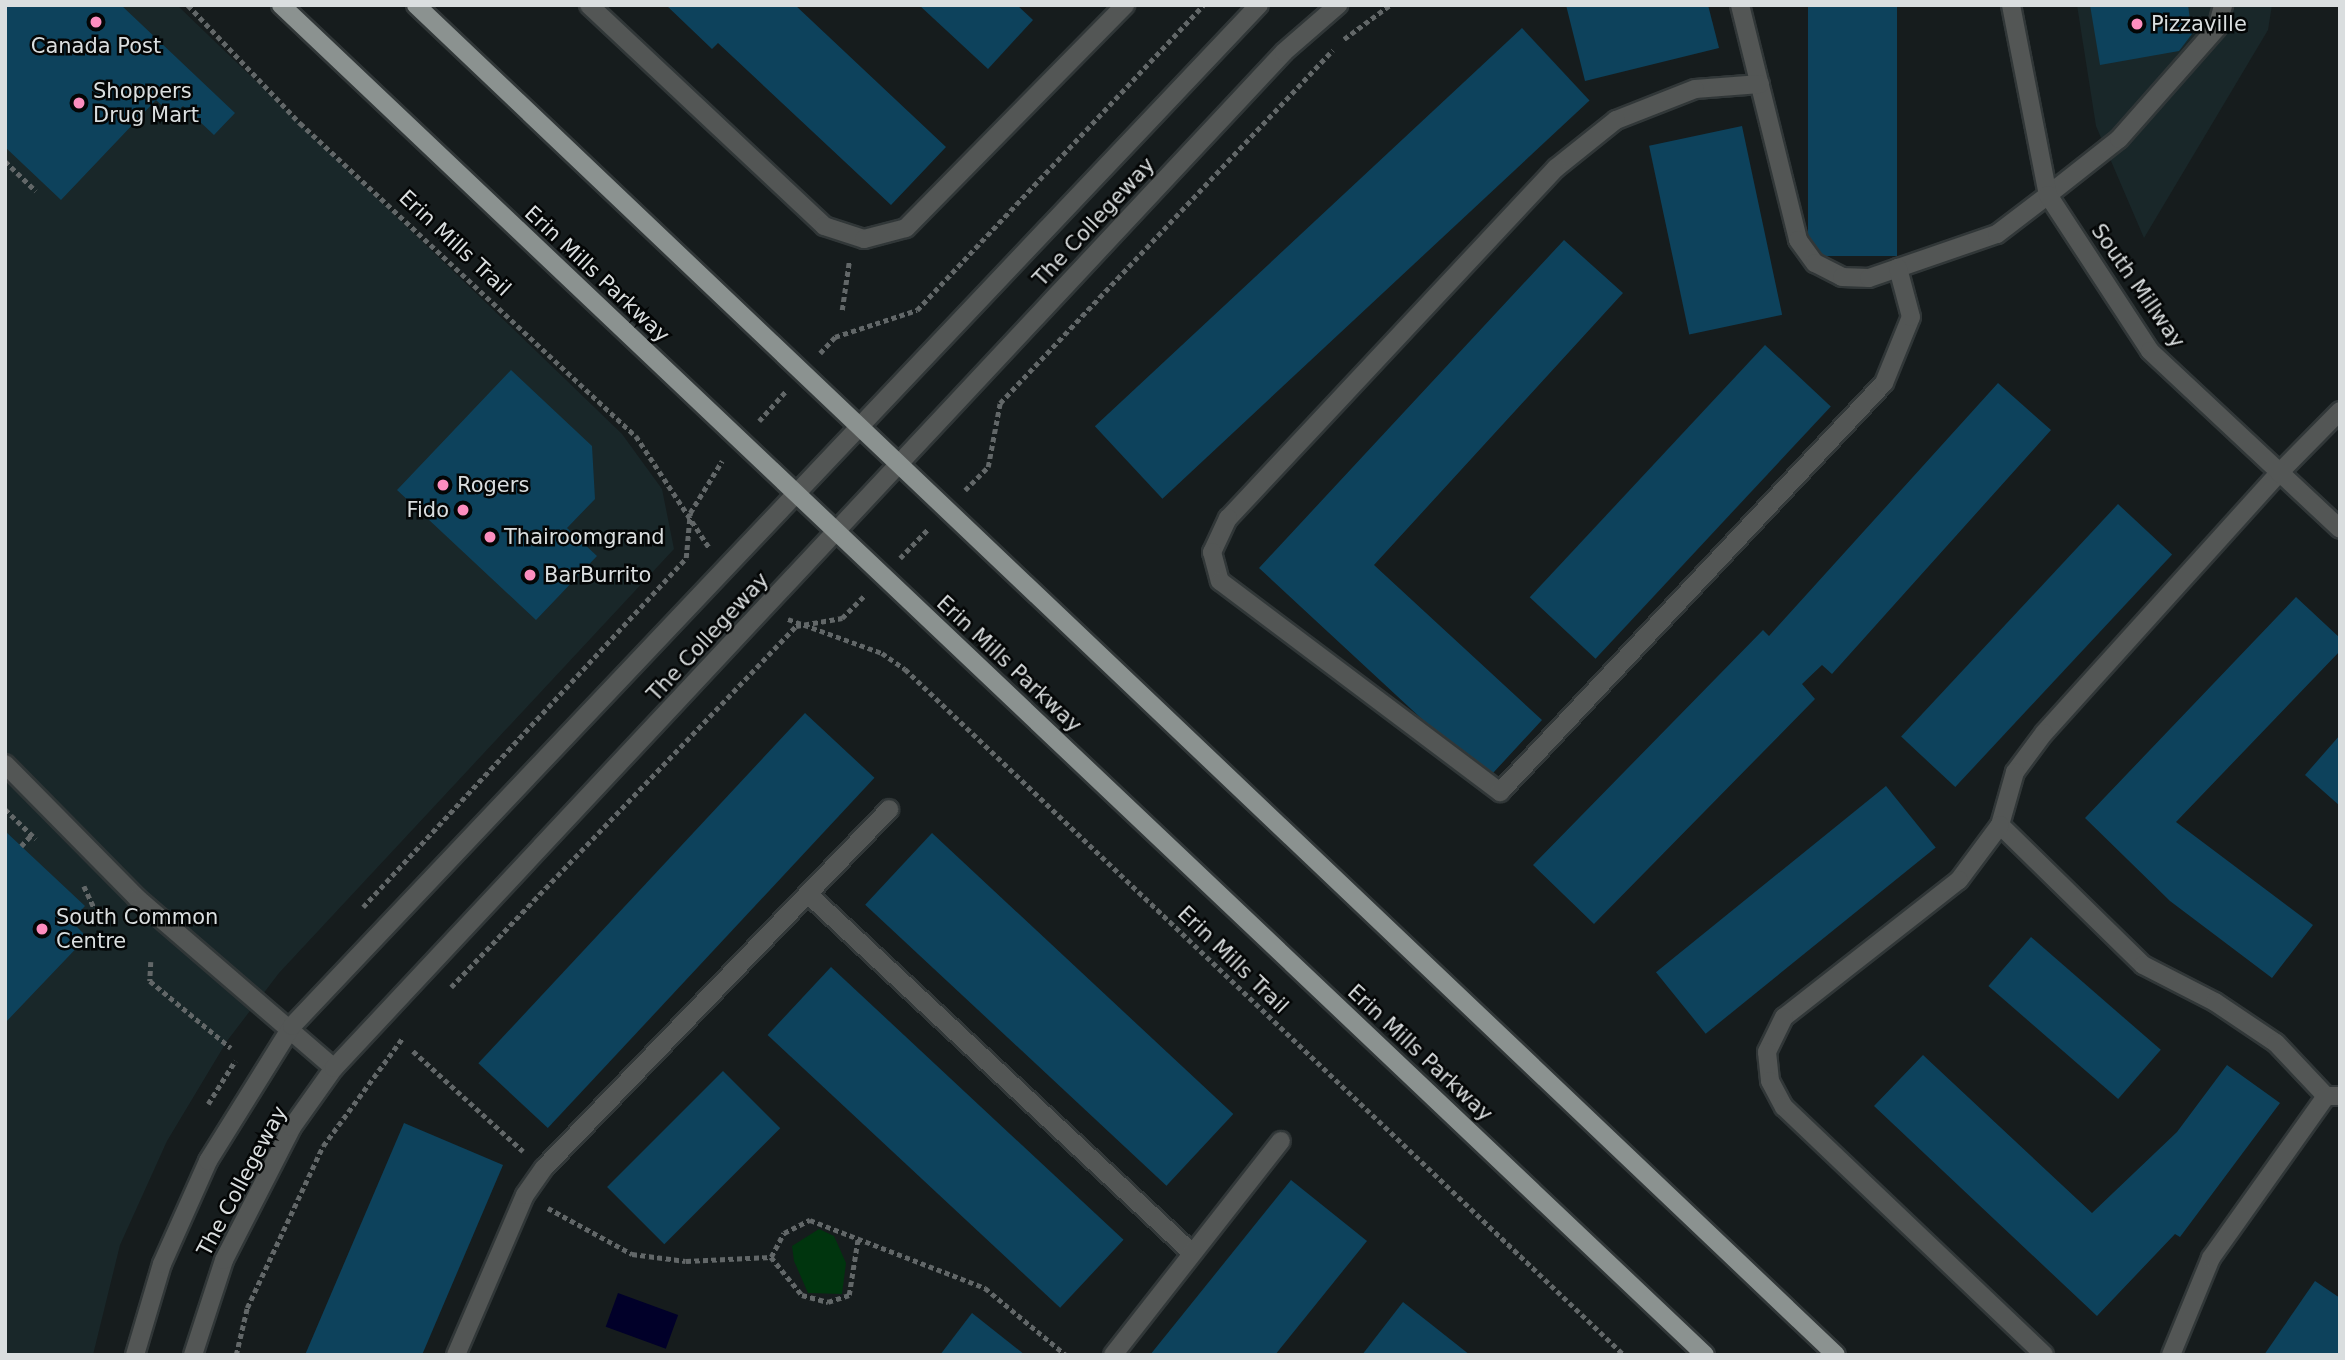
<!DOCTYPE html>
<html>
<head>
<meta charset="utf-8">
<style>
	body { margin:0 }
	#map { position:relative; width:2345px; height:1360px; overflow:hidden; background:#161c1d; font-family:"DejaVu Sans",sans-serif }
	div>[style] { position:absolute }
	.built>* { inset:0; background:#192729 }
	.green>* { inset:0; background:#00350e }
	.water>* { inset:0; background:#010029; transform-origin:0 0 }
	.building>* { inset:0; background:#0d425c; transform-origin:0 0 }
	.path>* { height:4.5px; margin-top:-2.25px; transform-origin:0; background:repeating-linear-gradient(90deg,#626768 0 5px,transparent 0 8.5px) }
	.roads { filter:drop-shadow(2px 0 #313738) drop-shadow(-2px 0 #313738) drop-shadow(0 2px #313738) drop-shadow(0 -2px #313738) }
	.service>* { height:18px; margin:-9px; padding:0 9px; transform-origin:9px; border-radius:9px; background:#535655 }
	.minor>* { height:18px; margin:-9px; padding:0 9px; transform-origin:9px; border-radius:9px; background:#535655 }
	.tertiary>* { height:18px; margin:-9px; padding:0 9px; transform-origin:9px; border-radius:9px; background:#535655 }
	.primary>* { height:18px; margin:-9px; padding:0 9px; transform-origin:9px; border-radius:9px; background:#8b9290 }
	.dots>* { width:19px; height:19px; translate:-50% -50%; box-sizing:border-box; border:4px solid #040606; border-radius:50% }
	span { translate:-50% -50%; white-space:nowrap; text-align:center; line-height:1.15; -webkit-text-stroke:5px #040606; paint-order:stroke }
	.poi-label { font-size:21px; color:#dadedf }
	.left { translate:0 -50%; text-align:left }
	.right { translate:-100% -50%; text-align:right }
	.street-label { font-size:21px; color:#dadedf }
	.frame { position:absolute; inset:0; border:7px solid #dadedf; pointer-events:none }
</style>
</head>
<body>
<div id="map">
	<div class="built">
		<i style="clip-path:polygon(5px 5px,177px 5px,622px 434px,662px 489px,674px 549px,279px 973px,227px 1041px,167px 1141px,120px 1245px,93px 1355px,5px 1355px)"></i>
		<i style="clip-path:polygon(2077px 5px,2272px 5px,2268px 30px,2144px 238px,2096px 126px)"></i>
	</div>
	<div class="green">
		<i style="clip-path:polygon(819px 1229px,834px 1236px,846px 1263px,842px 1294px,808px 1293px,794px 1261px,792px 1246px)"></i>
	</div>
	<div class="water">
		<i style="left:618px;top:1293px;width:64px;height:36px;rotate:20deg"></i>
	</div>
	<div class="building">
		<i style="clip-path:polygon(5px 5px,121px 5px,235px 113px,214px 135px,183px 106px,173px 116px,156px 100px,61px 200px,5px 147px)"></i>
		<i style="clip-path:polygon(666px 5px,795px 5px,946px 147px,891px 205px,718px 43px,712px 49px)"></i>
		<i style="clip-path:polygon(919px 5px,1017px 5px,1033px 20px,988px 69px)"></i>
		<i style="clip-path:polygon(1566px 5px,1708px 5px,1719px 48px,1585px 81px)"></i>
		<i style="left:1808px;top:5px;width:89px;height:251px"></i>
		<i style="clip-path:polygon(2090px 5px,2188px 5px,2192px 34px,2179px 51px,2100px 65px)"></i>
		<i style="left:1522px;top:28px;width:99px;height:584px;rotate:47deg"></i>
		<i style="left:1742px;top:126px;width:193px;height:95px;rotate:78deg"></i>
		<i style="clip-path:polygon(1564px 240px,1623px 293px,1374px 565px,1542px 720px,1493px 773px,1424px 721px,1259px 568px)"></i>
		<i style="left:1765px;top:345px;width:90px;height:345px;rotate:43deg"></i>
		<i style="clip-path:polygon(511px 370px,592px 446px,595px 499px,567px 528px,597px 556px,536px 620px,397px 490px)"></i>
		<i style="clip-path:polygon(1998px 383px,2051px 430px,1832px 674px,1822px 665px,1802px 684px,1815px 699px,1594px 924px,1533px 865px,1763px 630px,1769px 636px)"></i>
		<i style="left:2118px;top:504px;width:74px;height:318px;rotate:43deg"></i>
		<i style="clip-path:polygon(2296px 597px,2340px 638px,2340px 651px,2176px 822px,2313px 925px,2272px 978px,2170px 901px,2085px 818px)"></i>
		<i style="left:805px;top:713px;width:95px;height:479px;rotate:43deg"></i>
		<i style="clip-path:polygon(2340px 735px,2340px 806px,2305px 775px)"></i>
		<i style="left:1886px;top:786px;width:79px;height:296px;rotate:51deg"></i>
		<i style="clip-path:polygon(5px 831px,85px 906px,71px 921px,87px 937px,5px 1023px)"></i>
		<i style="left:932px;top:833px;width:412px;height:98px;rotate:43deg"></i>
		<i style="left:2031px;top:937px;width:172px;height:65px;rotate:41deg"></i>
		<i style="left:831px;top:967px;width:400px;height:93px;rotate:43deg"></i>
		<i style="clip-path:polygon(1923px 1055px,2092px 1213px,2177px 1132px,2227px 1065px,2280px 1103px,2180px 1237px,2175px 1234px,2097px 1316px,1874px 1106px)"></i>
		<i style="left:723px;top:1071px;width:81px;height:164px;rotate:45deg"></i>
		<i style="clip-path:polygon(404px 1123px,503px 1165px,422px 1355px,305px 1355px)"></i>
		<i style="clip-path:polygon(1291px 1180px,1367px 1241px,1275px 1355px,1150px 1355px)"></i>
		<i style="clip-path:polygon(2315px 1281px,2340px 1298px,2340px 1355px,2264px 1355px)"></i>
		<i style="clip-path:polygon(1403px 1302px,1470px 1355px,1362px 1355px)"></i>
		<i style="clip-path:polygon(972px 1313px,1025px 1355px,940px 1355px)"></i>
	</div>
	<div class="path">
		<i style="left:188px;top:5px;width:163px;rotate:46.5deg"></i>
		<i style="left:300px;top:123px;width:459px;rotate:43deg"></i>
		<i style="left:636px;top:436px;width:133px;rotate:56.7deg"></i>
		<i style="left:1344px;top:39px;width:57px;rotate:-36.5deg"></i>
		<i style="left:5px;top:161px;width:43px;rotate:44.1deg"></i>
		<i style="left:842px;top:310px;width:49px;rotate:-81.7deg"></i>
		<i style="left:820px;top:353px;width:22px;rotate:-47deg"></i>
		<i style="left:835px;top:337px;width:86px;rotate:-18.2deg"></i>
		<i style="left:917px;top:310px;width:418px;rotate:-46.8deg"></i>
		<i style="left:759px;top:421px;width:40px;rotate:-48deg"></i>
		<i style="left:965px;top:490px;width:33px;rotate:-45deg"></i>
		<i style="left:988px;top:467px;width:65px;rotate:-79.4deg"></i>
		<i style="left:1000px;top:403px;width:485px;rotate:-46.7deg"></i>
		<i style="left:900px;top:558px;width:40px;rotate:-46deg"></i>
		<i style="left:788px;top:619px;width:100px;rotate:19.9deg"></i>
		<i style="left:882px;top:653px;width:28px;rotate:35deg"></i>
		<i style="left:905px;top:669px;width:994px;rotate:43.65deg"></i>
		<i style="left:5px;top:809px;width:43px;rotate:44.1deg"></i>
		<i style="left:21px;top:846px;width:16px;rotate:-47deg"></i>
		<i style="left:84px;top:886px;width:31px;rotate:65deg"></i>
		<i style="left:363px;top:907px;width:476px;rotate:-47.2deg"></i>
		<i style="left:686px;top:558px;width:45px;rotate:-84.9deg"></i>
		<i style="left:690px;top:513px;width:61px;rotate:-58.4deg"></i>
		<i style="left:151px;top:962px;width:19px;rotate:93deg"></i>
		<i style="left:150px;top:981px;width:105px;rotate:39.6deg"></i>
		<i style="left:451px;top:987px;width:499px;rotate:-46.3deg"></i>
		<i style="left:796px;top:626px;width:47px;rotate:-9.9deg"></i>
		<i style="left:842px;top:618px;width:33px;rotate:-45deg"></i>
		<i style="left:413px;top:1051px;width:149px;rotate:42.3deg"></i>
		<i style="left:208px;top:1104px;width:51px;rotate:-57.9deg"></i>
		<i style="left:548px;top:1208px;width:96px;rotate:28.7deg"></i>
		<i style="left:632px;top:1254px;width:54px;rotate:7.4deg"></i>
		<i style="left:686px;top:1261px;width:85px;rotate:-2.7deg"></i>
		<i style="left:771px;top:1257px;width:27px;rotate:-62deg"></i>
		<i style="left:784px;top:1233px;width:29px;rotate:-27deg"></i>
		<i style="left:810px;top:1220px;width:188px;rotate:21.2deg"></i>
		<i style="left:985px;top:1288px;width:105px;rotate:39.6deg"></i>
		<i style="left:771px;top:1257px;width:49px;rotate:50.8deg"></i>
		<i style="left:802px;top:1295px;width:27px;rotate:15deg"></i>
		<i style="left:828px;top:1302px;width:22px;rotate:-18deg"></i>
		<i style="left:849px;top:1295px;width:58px;rotate:-81deg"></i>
		<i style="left:236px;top:1355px;width:48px;rotate:-76.8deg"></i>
		<i style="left:247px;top:1308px;width:179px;rotate:-64.9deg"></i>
		<i style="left:323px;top:1146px;width:133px;rotate:-53.6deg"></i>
	</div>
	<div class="roads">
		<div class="service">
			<i style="left:589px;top:5px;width:323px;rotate:43.2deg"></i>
			<i style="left:824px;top:226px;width:42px;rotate:18deg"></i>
			<i style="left:864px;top:239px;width:43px;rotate:-14.7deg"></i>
			<i style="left:906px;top:228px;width:313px;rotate:-45.5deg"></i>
			<i style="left:1740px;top:5px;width:242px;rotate:76.1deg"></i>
			<i style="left:1798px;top:240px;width:29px;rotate:54deg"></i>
			<i style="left:1815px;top:263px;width:30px;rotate:27deg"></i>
			<i style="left:1842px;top:277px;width:27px;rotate:2deg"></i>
			<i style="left:1869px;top:278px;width:135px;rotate:-19deg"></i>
			<i style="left:1997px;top:234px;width:64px;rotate:-37.4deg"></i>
			<i style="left:2048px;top:195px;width:90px;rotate:-38.3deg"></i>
			<i style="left:2119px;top:139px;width:148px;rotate:-48.6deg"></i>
			<i style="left:2217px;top:28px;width:24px;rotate:-75deg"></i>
			<i style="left:1760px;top:84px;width:65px;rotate:175.6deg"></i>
			<i style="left:1695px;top:89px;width:85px;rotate:158.6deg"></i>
			<i style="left:1616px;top:120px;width:77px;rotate:141.3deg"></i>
			<i style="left:1556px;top:168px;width:480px;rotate:133.1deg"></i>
			<i style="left:1228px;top:518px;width:38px;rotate:115deg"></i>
			<i style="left:1212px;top:552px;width:30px;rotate:75deg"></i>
			<i style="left:1220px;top:581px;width:351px;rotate:37deg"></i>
			<i style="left:1500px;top:792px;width:561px;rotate:-46.81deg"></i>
			<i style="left:1884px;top:383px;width:71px;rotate:-67.8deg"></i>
			<i style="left:1911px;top:317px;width:51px;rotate:-104.9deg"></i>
			<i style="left:2279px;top:473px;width:350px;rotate:132.1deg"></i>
			<i style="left:2044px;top:733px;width:49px;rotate:126.6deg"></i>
			<i style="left:2015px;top:772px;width:55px;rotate:105.8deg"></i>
			<i style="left:2000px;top:825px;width:200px;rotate:44.4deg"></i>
			<i style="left:2143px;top:965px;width:81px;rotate:27.2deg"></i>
			<i style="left:2215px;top:1002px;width:73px;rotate:33.9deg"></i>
			<i style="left:2276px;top:1043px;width:73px;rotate:46.7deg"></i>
			<i style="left:2326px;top:1096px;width:14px"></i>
			<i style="left:5px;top:764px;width:188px;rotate:45.4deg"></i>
			<i style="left:137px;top:898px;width:260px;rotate:40.8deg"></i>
			<i style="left:2000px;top:825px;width:69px;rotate:126.7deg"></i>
			<i style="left:1959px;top:880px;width:222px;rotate:141.9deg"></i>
			<i style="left:1784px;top:1017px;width:39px;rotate:116deg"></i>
			<i style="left:1767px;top:1052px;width:29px;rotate:84deg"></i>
			<i style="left:1770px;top:1081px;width:30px;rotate:62deg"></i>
			<i style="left:1784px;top:1107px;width:359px;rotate:43.6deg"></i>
			<i style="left:808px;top:894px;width:524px;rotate:43.07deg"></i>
			<i style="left:456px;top:1355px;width:174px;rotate:-66.7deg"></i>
			<i style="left:525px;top:1195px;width:33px;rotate:-55deg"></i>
			<i style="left:544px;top:1168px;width:498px;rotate:-46.1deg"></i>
			<i style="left:1113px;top:1355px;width:272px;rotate:-51.9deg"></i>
			<i style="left:2171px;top:1355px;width:105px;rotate:-67.6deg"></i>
			<i style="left:2211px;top:1258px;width:199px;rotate:-54.6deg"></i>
		</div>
		<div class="minor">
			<i style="left:2279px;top:473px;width:87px;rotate:-45.5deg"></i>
		</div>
		<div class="tertiary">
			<i style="left:2011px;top:5px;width:194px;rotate:79deg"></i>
			<i style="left:2048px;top:195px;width:186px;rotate:56.8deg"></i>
			<i style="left:2150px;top:351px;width:260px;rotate:43.1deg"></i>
			<i style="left:135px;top:1355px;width:95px;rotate:-73.5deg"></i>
			<i style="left:162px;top:1264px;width:113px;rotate:-65.9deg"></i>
			<i style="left:208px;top:1161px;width:159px;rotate:-58.1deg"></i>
			<i style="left:292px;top:1026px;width:1406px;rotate:-46.56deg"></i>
			<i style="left:193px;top:1355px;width:100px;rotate:-71.9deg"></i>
			<i style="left:224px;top:1260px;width:149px;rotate:-62.9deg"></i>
			<i style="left:292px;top:1127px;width:72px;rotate:-54.6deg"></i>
			<i style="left:334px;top:1068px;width:1391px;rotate:-46.92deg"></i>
			<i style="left:1284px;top:52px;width:72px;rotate:-41deg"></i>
		</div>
		<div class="primary">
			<i style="left:281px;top:5px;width:1962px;rotate:43.47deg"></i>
			<i style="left:416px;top:5px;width:1959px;rotate:43.55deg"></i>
		</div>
	</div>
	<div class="dots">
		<i style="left:96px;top:22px;background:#fd8ebf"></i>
		<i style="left:2137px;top:24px;background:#fd8ebf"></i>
		<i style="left:79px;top:103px;background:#fd8ebf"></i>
		<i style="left:443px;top:485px;background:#fd8ebf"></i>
		<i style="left:463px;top:510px;background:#fd8ebf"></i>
		<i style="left:490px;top:537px;background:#fd8ebf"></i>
		<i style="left:530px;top:575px;background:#fd8ebf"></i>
		<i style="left:42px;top:929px;background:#fd8ebf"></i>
	</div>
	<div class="poi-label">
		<span class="left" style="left:2151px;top:24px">Pizzaville</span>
		<span style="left:96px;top:46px">Canada Post</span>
		<span class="left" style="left:93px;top:103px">Shoppers<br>Drug Mart</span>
		<span class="left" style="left:457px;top:485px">Rogers</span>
		<span class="right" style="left:449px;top:510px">Fido</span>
		<span class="left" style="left:504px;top:537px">Thairoomgrand</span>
		<span class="left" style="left:544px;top:575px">BarBurrito</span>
		<span class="left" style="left:56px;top:929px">South Common<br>Centre</span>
	</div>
	<div class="street-label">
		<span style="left:1094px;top:222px;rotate:-47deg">The Collegeway</span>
		<span style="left:455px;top:243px;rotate:43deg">Erin Mills Trail</span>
		<span style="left:597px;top:274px;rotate:43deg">Erin Mills Parkway</span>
		<span style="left:2138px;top:286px;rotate:55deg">South Millway</span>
		<span style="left:708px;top:637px;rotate:-47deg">The Collegeway</span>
		<span style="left:1009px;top:664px;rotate:43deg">Erin Mills Parkway</span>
		<span style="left:1233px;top:960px;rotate:44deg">Erin Mills Trail</span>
		<span style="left:1420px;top:1053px;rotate:43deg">Erin Mills Parkway</span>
		<span style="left:242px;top:1181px;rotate:-62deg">The Collegeway</span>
	</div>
	<div class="frame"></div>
</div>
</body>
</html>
